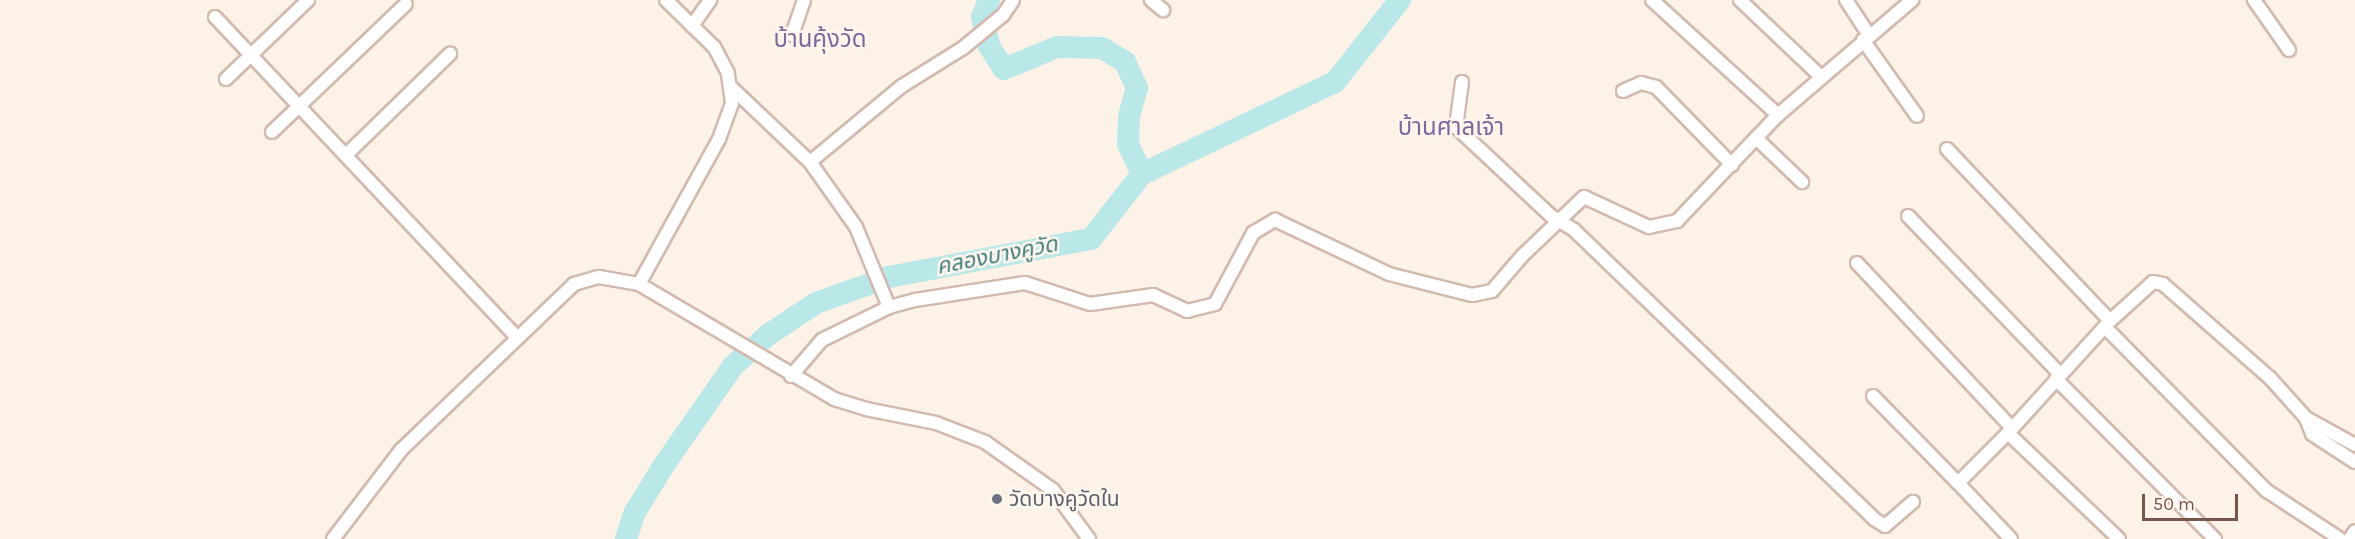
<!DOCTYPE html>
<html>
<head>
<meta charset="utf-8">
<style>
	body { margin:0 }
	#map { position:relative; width:2355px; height:539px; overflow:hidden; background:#fdf2e7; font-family:Karla,"Noto Sans Thai",sans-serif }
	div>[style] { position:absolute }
	.river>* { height:22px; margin:-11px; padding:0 11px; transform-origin:11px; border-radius:11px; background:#bae7e8 }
	.roads { filter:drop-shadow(2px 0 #d2baaf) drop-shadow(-2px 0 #d2baaf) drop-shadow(0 2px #d2baaf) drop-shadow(0 -2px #d2baaf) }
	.street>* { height:12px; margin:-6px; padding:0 6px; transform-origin:6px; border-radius:6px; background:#fff }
	.dots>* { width:16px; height:16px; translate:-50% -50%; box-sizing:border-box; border:3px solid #fff6ee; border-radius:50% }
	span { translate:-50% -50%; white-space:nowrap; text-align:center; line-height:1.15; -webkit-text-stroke:5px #fff6ee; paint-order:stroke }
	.worship-label { font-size:21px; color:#5b616d }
	.left { translate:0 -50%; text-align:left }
	.water-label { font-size:22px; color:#3d7b7d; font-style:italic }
	.quarter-label { font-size:24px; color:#83669b }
	.scale { position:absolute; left:2142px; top:494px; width:96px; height:27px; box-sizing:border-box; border:3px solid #78554a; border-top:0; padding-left:8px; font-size:18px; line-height:21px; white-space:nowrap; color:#78554a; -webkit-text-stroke:4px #fff6ee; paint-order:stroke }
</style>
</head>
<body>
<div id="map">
	<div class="river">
		<i style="left:989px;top:0;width:18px;rotate:112deg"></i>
		<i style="left:982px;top:17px;width:30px;rotate:76deg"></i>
		<i style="left:989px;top:46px;width:27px;rotate:57deg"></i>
		<i style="left:1004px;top:69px;width:57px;rotate:-22.5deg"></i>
		<i style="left:1057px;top:47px;width:45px;rotate:1.3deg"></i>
		<i style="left:1102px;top:48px;width:27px;rotate:31deg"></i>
		<i style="left:1125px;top:62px;width:29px;rotate:65deg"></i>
		<i style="left:1137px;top:88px;width:29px;rotate:106deg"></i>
		<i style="left:1129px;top:116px;width:28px;rotate:92deg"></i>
		<i style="left:1128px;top:144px;width:33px;rotate:65deg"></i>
		<i style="left:626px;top:539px;width:28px;rotate:-72deg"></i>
		<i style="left:635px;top:512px;width:55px;rotate:-58.3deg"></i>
		<i style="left:664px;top:465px;width:121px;rotate:-55.1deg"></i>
		<i style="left:733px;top:366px;width:47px;rotate:-41.5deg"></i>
		<i style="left:768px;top:335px;width:58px;rotate:-33.7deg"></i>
		<i style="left:816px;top:303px;width:77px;rotate:-19.6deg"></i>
		<i style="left:889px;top:277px;width:206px;rotate:-10.7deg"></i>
		<i style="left:1091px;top:239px;width:83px;rotate:-51.9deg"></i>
		<i style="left:1142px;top:174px;width:214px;rotate:-25.5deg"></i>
		<i style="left:1335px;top:82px;width:105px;rotate:-51.6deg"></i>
	</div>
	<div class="roads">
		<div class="street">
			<i style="left:1151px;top:0;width:16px;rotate:40deg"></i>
			<i style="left:1652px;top:0;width:171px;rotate:42.4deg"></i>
			<i style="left:1740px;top:0;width:110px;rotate:43.5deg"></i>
			<i style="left:1846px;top:0;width:42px;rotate:56.7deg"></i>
			<i style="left:2254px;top:0;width:61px;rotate:55deg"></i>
			<i style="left:215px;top:17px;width:440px;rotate:46.7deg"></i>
			<i style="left:692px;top:26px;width:32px;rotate:-55deg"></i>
			<i style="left:792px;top:35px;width:37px;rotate:-71deg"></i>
			<i style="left:1863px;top:40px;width:93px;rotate:54.6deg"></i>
			<i style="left:226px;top:79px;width:114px;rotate:-43.9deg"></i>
			<i style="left:1462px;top:82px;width:45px;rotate:97.6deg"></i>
			<i style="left:1456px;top:127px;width:130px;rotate:43.1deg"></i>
			<i style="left:1551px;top:216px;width:27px;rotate:31deg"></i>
			<i style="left:1574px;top:230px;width:417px;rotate:43.9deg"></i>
			<i style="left:1874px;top:519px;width:13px;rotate:32deg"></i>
			<i style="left:1885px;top:526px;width:37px;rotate:-41deg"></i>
			<i style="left:732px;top:88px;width:108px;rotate:43.5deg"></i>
			<i style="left:810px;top:162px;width:80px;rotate:54.7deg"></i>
			<i style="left:856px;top:227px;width:87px;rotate:67.6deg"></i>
			<i style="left:1623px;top:91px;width:20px;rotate:-24deg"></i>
			<i style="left:1641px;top:83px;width:16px;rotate:15deg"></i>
			<i style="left:1656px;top:87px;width:109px;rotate:45.7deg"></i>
			<i style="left:272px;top:132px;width:185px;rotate:-43.7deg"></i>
			<i style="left:1756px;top:138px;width:64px;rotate:43.7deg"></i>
			<i style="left:1947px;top:149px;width:237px;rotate:46.5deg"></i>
			<i style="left:347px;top:154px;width:144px;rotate:-44.2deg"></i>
			<i style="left:810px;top:162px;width:119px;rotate:-39.6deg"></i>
			<i style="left:902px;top:86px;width:72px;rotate:-31.9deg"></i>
			<i style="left:963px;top:48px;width:52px;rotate:-39.5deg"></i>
			<i style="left:1003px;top:15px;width:18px;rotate:-56deg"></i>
			<i style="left:1908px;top:216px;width:219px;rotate:46.1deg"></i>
			<i style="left:1857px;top:263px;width:226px;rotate:46.8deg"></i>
			<i style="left:639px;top:284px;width:166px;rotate:-61.1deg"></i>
			<i style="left:719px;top:139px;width:38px;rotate:-70deg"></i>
			<i style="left:732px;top:103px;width:30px;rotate:-98deg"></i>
			<i style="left:728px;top:73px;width:30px;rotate:-118deg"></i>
			<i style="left:714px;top:47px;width:67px;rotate:-135.6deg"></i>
			<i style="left:2105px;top:327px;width:231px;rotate:45.4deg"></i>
			<i style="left:2267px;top:491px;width:87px;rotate:33.3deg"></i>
			<i style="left:791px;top:376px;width:48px;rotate:-49.3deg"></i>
			<i style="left:822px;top:340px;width:75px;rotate:-26.2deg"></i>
			<i style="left:889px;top:307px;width:27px;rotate:-15deg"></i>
			<i style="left:915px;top:300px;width:111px;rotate:-8.8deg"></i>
			<i style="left:1025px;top:283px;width:68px;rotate:17.9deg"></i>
			<i style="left:1090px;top:304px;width:64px;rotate:-8.1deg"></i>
			<i style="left:1153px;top:295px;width:38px;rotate:25deg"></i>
			<i style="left:1187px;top:311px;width:29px;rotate:-14deg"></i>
			<i style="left:1215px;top:304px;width:81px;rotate:-61.8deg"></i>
			<i style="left:1253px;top:233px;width:26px;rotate:-31deg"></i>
			<i style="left:1275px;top:220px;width:126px;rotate:25.3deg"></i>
			<i style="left:1389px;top:274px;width:86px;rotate:14.2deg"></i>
			<i style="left:1472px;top:295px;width:20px;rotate:-11deg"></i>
			<i style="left:1492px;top:291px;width:46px;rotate:-49.4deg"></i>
			<i style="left:1522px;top:256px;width:86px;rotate:-43.6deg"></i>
			<i style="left:1584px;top:197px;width:72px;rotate:24.8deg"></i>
			<i style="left:1649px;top:227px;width:29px;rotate:-12deg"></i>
			<i style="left:1677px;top:221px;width:146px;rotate:-46.4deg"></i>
			<i style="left:1778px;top:115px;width:177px;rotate:-40.6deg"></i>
			<i style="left:2056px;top:379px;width:226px;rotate:45.2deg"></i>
			<i style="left:1873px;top:396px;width:122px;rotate:45.7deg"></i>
			<i style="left:1958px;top:483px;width:71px;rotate:-45deg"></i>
			<i style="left:2306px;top:418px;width:56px;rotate:28.9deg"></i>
			<i style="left:1958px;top:483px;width:77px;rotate:46.6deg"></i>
			<i style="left:333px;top:539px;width:112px;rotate:-52.6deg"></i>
			<i style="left:401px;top:450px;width:240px;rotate:-43.8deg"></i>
			<i style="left:574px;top:284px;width:26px;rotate:-16deg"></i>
			<i style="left:599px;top:277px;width:41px;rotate:9.9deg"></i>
			<i style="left:639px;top:284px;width:226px;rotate:30.5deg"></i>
			<i style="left:834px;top:399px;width:34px;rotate:17deg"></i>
			<i style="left:866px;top:409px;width:71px;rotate:11.3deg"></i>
			<i style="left:936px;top:423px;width:53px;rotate:21.2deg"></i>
			<i style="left:985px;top:442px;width:83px;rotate:35.2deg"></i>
			<i style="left:1053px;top:490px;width:61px;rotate:53.7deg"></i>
			<i style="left:2119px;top:539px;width:153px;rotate:-136.3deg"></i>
			<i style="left:2008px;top:433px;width:151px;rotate:-47.7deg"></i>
			<i style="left:2110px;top:321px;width:58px;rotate:-42.2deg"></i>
			<i style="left:2153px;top:282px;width:10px;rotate:11deg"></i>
			<i style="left:2163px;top:284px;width:142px;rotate:41.3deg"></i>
			<i style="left:2270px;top:378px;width:54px;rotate:48deg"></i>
			<i style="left:2306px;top:418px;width:17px;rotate:69deg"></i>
			<i style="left:2312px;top:434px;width:51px;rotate:33.1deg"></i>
			<i style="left:2350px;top:539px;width:9px;rotate:-58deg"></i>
		</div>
	</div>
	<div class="dots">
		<i style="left:997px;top:499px;background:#6b7280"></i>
	</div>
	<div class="worship-label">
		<span class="left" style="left:1009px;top:499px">วัดบางคูวัดใน</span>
	</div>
	<div class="water-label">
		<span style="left:997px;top:256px;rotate:-11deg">คลองบางคูวัด</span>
	</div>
	<div class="quarter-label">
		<span style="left:820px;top:40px">บ้านคุ้งวัด</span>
		<span style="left:1451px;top:128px">บ้านศาลเจ้า</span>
	</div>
	<div class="scale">50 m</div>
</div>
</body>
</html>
